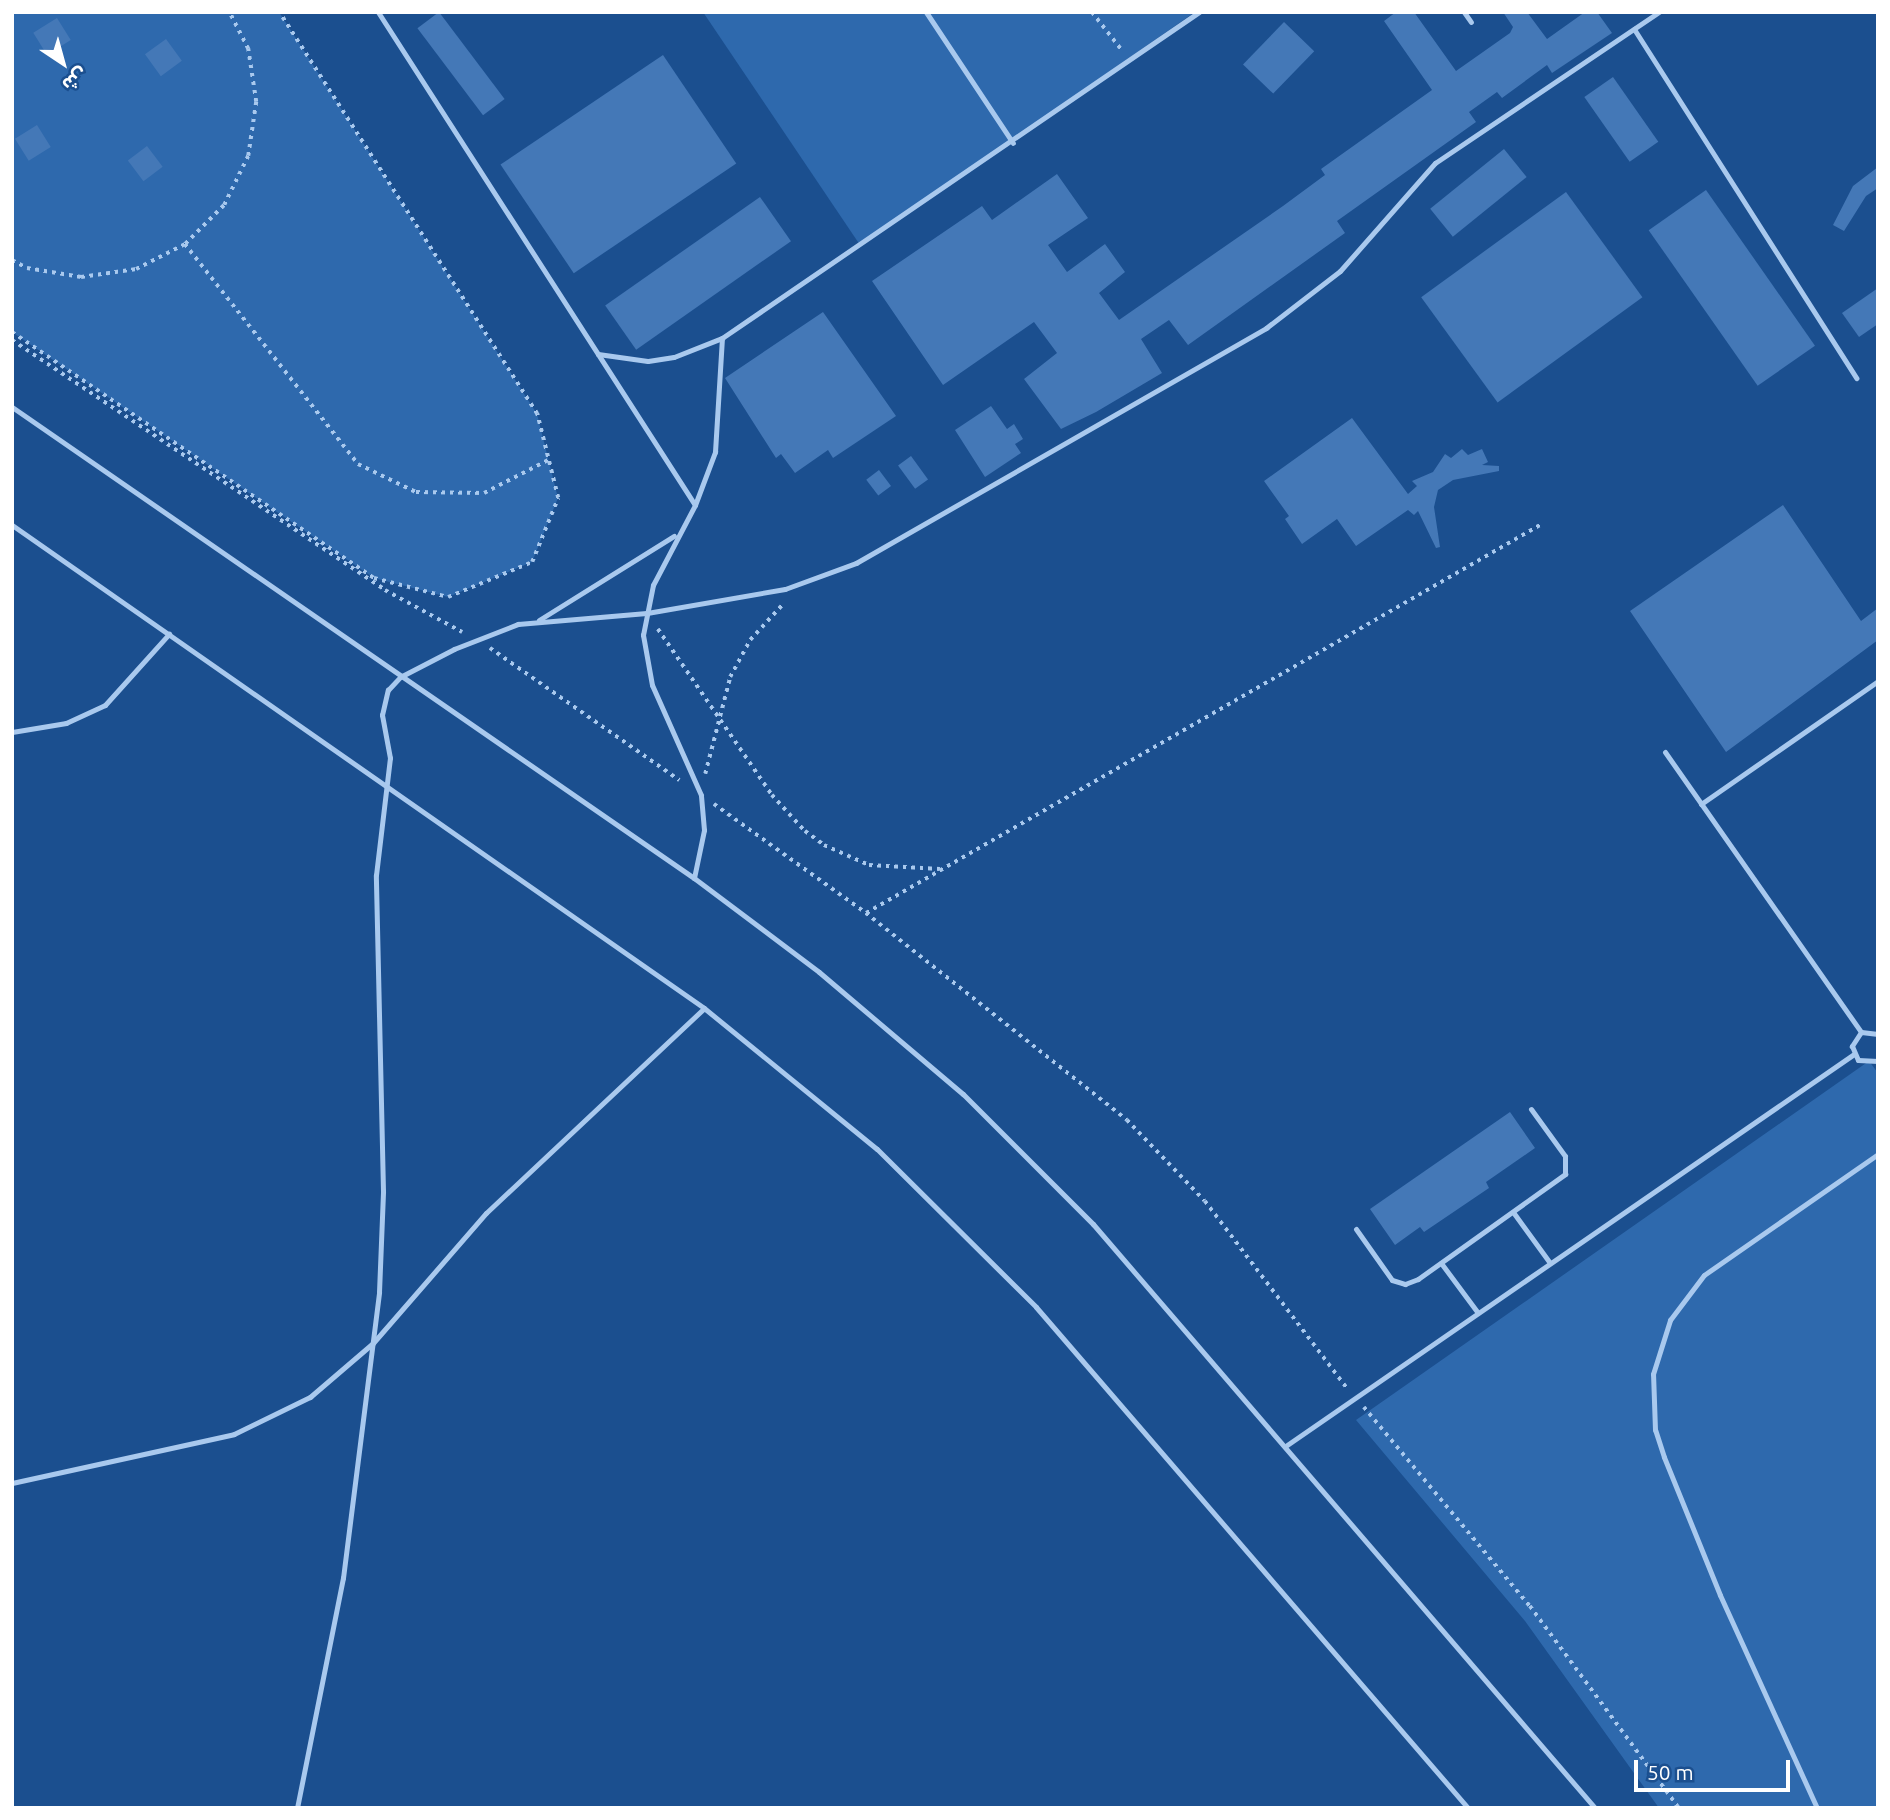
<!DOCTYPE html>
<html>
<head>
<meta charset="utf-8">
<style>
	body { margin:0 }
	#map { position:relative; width:1890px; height:1820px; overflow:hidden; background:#1b4f8f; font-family:Ubuntu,"Noto Sans Arabic",sans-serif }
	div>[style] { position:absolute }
	.green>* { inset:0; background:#2e69ad }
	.building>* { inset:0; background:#4478b7; transform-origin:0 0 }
	.path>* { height:3.5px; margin-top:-1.75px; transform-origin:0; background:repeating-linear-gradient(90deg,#a9c9ee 0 3.5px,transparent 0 8.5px) }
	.lane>* { height:5px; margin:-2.5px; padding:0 2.5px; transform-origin:2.5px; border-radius:2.5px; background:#a9c9ee }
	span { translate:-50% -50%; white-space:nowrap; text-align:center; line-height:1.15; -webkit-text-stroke:6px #1b4f8f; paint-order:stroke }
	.frame { position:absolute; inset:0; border:14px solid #fff; pointer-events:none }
	.north { position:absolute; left:28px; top:28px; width:70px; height:70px; -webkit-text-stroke:5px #1b4f8f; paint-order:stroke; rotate:144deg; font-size:19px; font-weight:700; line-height:28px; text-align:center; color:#fff }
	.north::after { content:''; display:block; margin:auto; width:24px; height:32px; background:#fff; clip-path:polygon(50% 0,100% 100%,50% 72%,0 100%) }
	.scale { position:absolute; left:1634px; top:1760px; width:156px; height:32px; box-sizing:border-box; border:4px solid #fff; border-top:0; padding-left:9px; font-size:21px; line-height:24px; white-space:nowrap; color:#fff; -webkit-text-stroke:5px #1b4f8f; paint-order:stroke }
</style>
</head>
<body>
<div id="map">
	<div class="green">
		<i style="clip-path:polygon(12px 12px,279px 12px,537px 414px,558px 498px,532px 562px,448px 597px,374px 578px,12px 332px)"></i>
		<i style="clip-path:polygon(703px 12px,1195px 12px,860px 245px)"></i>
		<i style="clip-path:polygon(1869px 1061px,1878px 1073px,1878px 1808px,1659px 1808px,1525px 1621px,1356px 1420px)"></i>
	</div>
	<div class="building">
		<i style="left:439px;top:12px;width:109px;height:27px;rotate:53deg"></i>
		<i style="clip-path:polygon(1396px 12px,1414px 12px,1456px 71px,1510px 33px,1513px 27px,1503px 12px,1527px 12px,1547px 39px,1585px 12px,1597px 12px,1612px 33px,1552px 73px,1547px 65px,1502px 98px,1497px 92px,1469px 112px,1476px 122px,1337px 221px,1345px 233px,1188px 345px,1169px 320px,1141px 339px,1162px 373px,1096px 412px,1061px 429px,1024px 379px,1057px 353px,1034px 322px,943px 385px,872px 281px,982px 206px,992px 220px,1057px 174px,1088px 218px,1048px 245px,1067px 272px,1105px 244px,1125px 272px,1099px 293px,1119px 320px,1283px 206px,1325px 175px,1321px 169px,1432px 90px,1384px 21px)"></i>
		<i style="left:57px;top:18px;width:26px;height:28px;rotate:58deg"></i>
		<i style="left:1284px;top:22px;width:42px;height:59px;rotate:44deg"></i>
		<i style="left:166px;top:39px;width:27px;height:26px;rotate:54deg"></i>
		<i style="left:663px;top:55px;width:131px;height:196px;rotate:56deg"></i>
		<i style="left:1613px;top:77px;width:79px;height:35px;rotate:55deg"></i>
		<i style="left:37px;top:125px;width:26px;height:26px;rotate:58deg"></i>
		<i style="left:147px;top:146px;width:26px;height:24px;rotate:53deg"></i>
		<i style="left:1504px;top:149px;width:36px;height:95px;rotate:51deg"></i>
		<i style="clip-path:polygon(1878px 167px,1878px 188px,1866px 196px,1844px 231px,1833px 225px,1853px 186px)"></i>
		<i style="left:1706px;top:190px;width:190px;height:70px;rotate:55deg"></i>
		<i style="left:1566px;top:192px;width:130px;height:179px;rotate:54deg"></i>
		<i style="left:760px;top:197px;width:54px;height:189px;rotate:55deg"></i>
		<i style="clip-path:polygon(1878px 288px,1878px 324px,1859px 337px,1842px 313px)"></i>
		<i style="clip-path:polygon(823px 312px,896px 416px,833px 458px,828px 450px,795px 473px,781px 454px,776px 458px,725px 378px)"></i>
		<i style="clip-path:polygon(991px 406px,1007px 429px,1014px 424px,1023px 439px,1015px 444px,1021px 453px,985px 477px,955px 430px)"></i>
		<i style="clip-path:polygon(1352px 418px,1408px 494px,1417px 486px,1412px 481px,1433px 472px,1445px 454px,1451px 458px,1462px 449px,1468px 455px,1482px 449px,1488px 462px,1482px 465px,1499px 466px,1499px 471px,1453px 480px,1438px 490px,1434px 507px,1440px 547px,1436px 548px,1418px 511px,1414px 515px,1408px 510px,1356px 546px,1337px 519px,1302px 544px,1285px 519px,1289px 516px,1264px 481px)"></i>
		<i style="left:911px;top:456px;width:29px;height:16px;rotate:54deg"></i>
		<i style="left:879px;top:470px;width:20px;height:16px;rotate:53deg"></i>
		<i style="clip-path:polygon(1783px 505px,1861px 621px,1878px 608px,1878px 640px,1726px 752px,1630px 611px)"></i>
		<i style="clip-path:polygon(1510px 1112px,1535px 1148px,1486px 1182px,1489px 1188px,1424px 1232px,1420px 1227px,1395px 1245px,1370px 1209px)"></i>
	</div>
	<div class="path">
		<i style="left:1092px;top:12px;width:47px;rotate:51.9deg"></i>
		<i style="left:185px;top:244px;width:280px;rotate:51.8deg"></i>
		<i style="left:358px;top:464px;width:64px;rotate:25.8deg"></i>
		<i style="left:416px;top:492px;width:68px;rotate:0.8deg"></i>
		<i style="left:484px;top:493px;width:72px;rotate:-27.3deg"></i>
		<i style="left:12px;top:260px;width:17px;rotate:28deg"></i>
		<i style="left:27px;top:268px;width:55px;rotate:9.5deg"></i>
		<i style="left:81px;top:277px;width:56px;rotate:-8.3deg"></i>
		<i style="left:136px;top:269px;width:55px;rotate:-27deg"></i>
		<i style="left:185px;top:244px;width:55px;rotate:-45deg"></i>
		<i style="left:224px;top:205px;width:55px;rotate:-63.9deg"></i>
		<i style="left:248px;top:156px;width:55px;rotate:-81.6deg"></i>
		<i style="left:256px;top:102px;width:54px;rotate:-98.6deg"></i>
		<i style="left:248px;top:49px;width:42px;rotate:-117.2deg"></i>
		<i style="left:12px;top:332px;width:438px;rotate:34.2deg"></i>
		<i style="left:374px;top:578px;width:76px;rotate:14.4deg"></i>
		<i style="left:448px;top:597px;width:91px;rotate:-22.6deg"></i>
		<i style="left:532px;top:562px;width:69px;rotate:-67.9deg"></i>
		<i style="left:558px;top:498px;width:87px;rotate:-104deg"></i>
		<i style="left:537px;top:414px;width:478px;rotate:-122.7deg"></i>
		<i style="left:12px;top:340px;width:449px;rotate:33.8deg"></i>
		<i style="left:385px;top:590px;width:88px;rotate:28.6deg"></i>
		<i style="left:658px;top:629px;width:201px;rotate:55.5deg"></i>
		<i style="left:772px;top:795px;width:49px;rotate:47.5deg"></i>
		<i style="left:805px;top:831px;width:24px;rotate:36deg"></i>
		<i style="left:824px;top:845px;width:49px;rotate:24deg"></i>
		<i style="left:869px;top:865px;width:71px;rotate:3.2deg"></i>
		<i style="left:490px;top:648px;width:231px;rotate:34.9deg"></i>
		<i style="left:705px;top:774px;width:100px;rotate:-75.5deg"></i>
		<i style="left:730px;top:677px;width:42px;rotate:-61.6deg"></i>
		<i style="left:750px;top:640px;width:49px;rotate:-47.5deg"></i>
		<i style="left:714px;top:804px;width:187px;rotate:35.6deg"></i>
		<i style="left:866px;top:913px;width:333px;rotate:38.4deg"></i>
		<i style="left:1127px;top:1120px;width:112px;rotate:46.1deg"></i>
		<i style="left:1205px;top:1201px;width:235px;rotate:52.8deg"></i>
		<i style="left:866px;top:913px;width:778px;rotate:-29.93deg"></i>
		<i style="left:1364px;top:1407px;width:259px;rotate:50.2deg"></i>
		<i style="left:1530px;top:1606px;width:251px;rotate:53.6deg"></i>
	</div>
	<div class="lane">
		<i style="left:378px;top:12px;width:586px;rotate:57.26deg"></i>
		<i style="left:926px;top:12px;width:157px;rotate:56.4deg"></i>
		<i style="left:1464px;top:12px;width:12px;rotate:55deg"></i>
		<i style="left:1634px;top:29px;width:414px;rotate:57.5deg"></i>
		<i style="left:598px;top:354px;width:50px;rotate:8deg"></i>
		<i style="left:648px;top:361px;width:26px;rotate:-9deg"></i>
		<i style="left:674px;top:357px;width:52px;rotate:-21.6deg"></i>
		<i style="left:722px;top:338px;width:578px;rotate:-34.35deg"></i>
		<i style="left:12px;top:407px;width:829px;rotate:34.63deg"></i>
		<i style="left:694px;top:878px;width:156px;rotate:36.9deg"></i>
		<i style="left:819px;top:972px;width:189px;rotate:40.3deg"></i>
		<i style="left:963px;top:1094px;width:184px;rotate:45deg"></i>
		<i style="left:1093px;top:1224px;width:770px;rotate:49.32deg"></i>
		<i style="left:12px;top:525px;width:844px;rotate:34.91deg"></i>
		<i style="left:704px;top:1008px;width:223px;rotate:39.2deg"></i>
		<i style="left:877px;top:1149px;width:224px;rotate:44.8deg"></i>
		<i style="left:1036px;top:1307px;width:662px;rotate:49.23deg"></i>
		<i style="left:539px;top:620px;width:159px;rotate:-31.9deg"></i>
		<i style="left:12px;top:732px;width:55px;rotate:-9.5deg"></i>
		<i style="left:66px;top:723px;width:43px;rotate:-24.8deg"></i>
		<i style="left:105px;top:705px;width:96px;rotate:-48deg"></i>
		<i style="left:1665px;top:752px;width:342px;rotate:55deg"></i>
		<i style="left:1701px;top:804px;width:216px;rotate:-34.8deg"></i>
		<i style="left:694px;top:878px;width:49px;rotate:-78.2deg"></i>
		<i style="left:704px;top:830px;width:35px;rotate:-95deg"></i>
		<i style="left:701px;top:795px;width:120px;rotate:-114deg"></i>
		<i style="left:652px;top:685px;width:51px;rotate:-100.2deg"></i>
		<i style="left:643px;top:635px;width:51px;rotate:-78.7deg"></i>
		<i style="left:653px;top:585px;width:90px;rotate:-62.3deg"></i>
		<i style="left:695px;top:505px;width:57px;rotate:-69.3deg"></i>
		<i style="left:715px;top:452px;width:114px;rotate:-86.5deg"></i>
		<i style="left:1878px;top:1034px;width:17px;rotate:-173deg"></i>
		<i style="left:1861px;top:1032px;width:17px;rotate:123deg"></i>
		<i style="left:1852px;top:1046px;width:15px;rotate:67deg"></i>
		<i style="left:1858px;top:1060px;width:20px;rotate:3deg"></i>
		<i style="left:1513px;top:1212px;width:63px;rotate:54deg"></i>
		<i style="left:1356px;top:1229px;width:62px;rotate:54.8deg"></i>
		<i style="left:1392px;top:1280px;width:14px;rotate:17deg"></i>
		<i style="left:1405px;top:1284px;width:14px;rotate:-21deg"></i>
		<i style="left:1418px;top:1279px;width:181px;rotate:-35.5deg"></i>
		<i style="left:1565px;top:1174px;width:18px;rotate:-90deg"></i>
		<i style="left:1565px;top:1156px;width:58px;rotate:-125.9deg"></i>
		<i style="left:1441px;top:1263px;width:62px;rotate:53.5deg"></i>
		<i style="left:1287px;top:1445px;width:689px;rotate:-34.59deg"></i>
		<i style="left:12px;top:1483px;width:227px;rotate:-12.4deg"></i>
		<i style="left:234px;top:1434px;width:85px;rotate:-26deg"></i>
		<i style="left:310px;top:1397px;width:83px;rotate:-40.6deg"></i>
		<i style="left:373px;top:1343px;width:172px;rotate:-49deg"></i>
		<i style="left:486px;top:1213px;width:299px;rotate:-43.2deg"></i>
		<i style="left:297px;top:1808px;width:235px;rotate:-78.7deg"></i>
		<i style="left:343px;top:1578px;width:288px;rotate:-82.8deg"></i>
		<i style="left:379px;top:1292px;width:101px;rotate:-87.7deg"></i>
		<i style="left:383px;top:1191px;width:316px;rotate:-91.3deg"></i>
		<i style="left:376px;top:875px;width:118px;rotate:-83.2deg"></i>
		<i style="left:390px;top:758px;width:44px;rotate:-100.5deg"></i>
		<i style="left:382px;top:715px;width:26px;rotate:-77deg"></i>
		<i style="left:388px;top:690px;width:18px;rotate:-47deg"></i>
		<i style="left:400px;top:677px;width:61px;rotate:-27.4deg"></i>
		<i style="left:454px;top:649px;width:69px;rotate:-21.3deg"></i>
		<i style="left:518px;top:624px;width:129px;rotate:-4.9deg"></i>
		<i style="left:647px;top:613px;width:140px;rotate:-9.9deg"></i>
		<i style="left:785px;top:589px;width:76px;rotate:-20.1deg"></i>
		<i style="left:856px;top:563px;width:473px;rotate:-29.8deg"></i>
		<i style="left:1266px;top:328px;width:93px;rotate:-37.6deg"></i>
		<i style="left:1340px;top:271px;width:144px;rotate:-48.7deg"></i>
		<i style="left:1435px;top:163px;width:270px;rotate:-34deg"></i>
		<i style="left:1817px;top:1808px;width:234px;rotate:-114.5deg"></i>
		<i style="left:1720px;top:1595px;width:149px;rotate:-112.1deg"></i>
		<i style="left:1664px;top:1457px;width:28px;rotate:-108deg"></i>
		<i style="left:1655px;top:1430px;width:56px;rotate:-92deg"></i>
		<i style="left:1653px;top:1374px;width:57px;rotate:-72.5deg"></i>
		<i style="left:1670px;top:1320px;width:56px;rotate:-52.9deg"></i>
		<i style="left:1704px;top:1275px;width:212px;rotate:-34.8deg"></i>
	</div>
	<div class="frame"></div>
	<div class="north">ش</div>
	<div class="scale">50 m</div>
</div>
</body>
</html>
